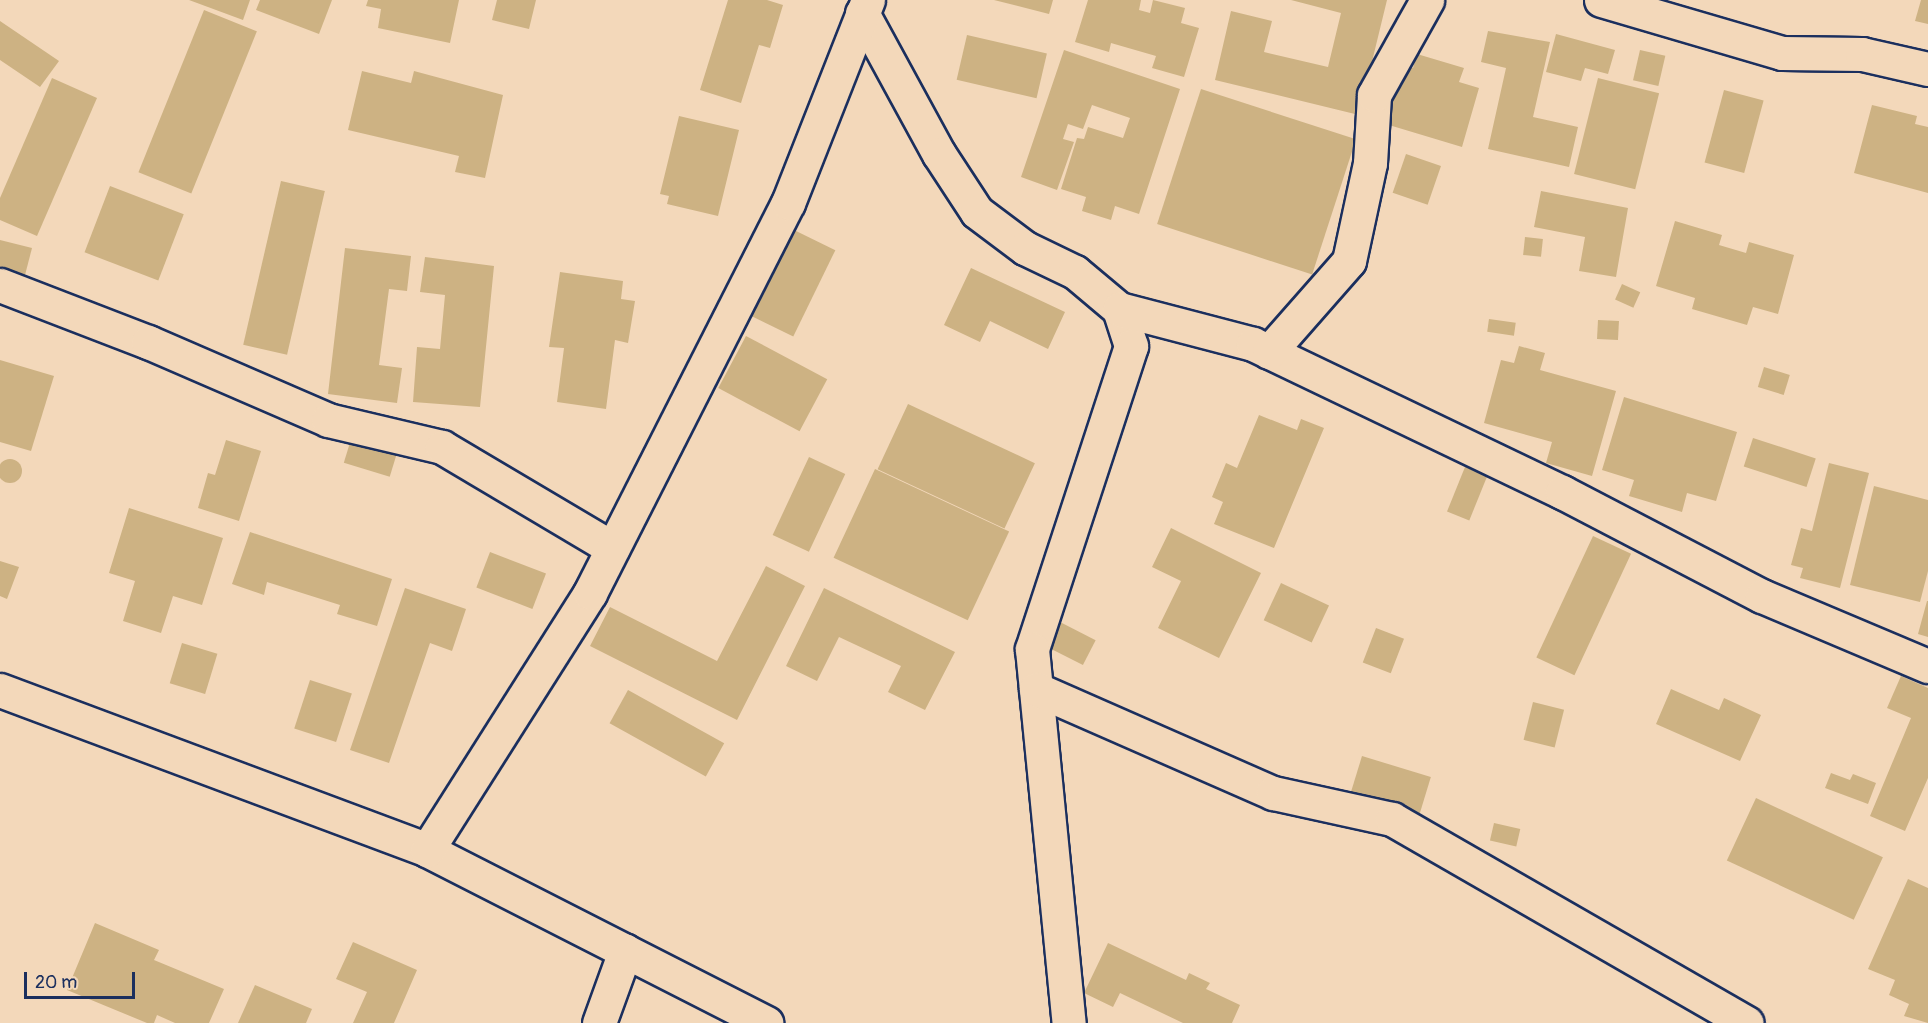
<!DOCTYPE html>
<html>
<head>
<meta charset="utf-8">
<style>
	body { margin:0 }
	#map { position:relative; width:1928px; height:1023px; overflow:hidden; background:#f3d8ba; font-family:Pangolin,sans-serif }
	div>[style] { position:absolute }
	.building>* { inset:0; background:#cdb283; transform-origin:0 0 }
	.round { border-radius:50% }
	.roads { filter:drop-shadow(2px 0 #1b2f5e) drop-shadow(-2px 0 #1b2f5e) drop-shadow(0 2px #1b2f5e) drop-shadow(0 -2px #1b2f5e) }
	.minor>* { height:33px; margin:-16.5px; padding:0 16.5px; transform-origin:16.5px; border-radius:16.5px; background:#f3d8ba }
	span { translate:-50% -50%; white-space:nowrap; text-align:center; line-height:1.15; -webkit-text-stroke:4.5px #f3d8ba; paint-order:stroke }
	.scale { position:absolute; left:24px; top:972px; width:111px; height:27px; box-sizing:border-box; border:3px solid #1b2f5e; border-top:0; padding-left:8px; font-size:18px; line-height:21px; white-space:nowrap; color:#1b2f5e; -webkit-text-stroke:4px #f3d8ba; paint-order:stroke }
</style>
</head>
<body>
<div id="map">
	<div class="building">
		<i style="clip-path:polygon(189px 0,250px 0,243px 20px)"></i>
		<i style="clip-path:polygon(260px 0,332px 0,319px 34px,256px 10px)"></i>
		<i style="clip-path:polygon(368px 0,459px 0,450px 43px,378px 28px,381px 9px,366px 6px)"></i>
		<i style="clip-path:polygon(497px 0,536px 0,529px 29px,492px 20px)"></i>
		<i style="clip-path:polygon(728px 0,767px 0,783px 5px,770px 48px,759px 45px,741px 103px,700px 90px)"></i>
		<i style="clip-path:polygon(994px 0,1053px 0,1049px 14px)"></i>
		<i style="clip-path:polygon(1088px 0,1141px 0,1139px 10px,1150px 13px,1153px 0,1185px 8px,1181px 23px,1199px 28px,1184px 77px,1152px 68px,1156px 56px,1111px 43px,1109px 52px,1075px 42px)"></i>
		<i style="clip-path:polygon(1291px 0,1387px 0,1359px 115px,1215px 80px,1231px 11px,1272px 21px,1264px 52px,1328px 67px,1341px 13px)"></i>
		<i style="clip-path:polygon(1921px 0,1928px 0,1928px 24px,1915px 21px)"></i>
		<i style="left:204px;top:10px;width:57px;height:175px;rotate:22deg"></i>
		<i style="clip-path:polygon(0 21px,59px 61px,40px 87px,0 60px)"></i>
		<i style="clip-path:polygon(1488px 31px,1550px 42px,1533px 117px,1578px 127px,1569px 167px,1488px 149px,1506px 68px,1481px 62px)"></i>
		<i style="clip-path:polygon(1556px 34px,1615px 50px,1608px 74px,1585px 68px,1581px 81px,1546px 72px)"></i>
		<i style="left:967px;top:35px;width:82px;height:46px;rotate:13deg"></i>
		<i style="clip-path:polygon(1064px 50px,1180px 89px,1139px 214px,1115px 206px,1111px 220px,1082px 211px,1086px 197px,1061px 189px,1077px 138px,1084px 139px,1088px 127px,1123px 138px,1130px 118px,1092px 105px,1083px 129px,1068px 124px,1063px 139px,1074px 142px,1057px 190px,1021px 177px)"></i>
		<i style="left:1640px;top:50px;width:26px;height:31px;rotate:13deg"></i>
		<i style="clip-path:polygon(1417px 54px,1464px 68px,1459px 82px,1479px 88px,1462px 147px,1379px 122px,1397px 63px,1413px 68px)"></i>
		<i style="clip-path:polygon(362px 71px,411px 83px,414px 71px,503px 95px,485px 178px,455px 172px,459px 156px,348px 130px)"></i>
		<i style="clip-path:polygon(52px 78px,97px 98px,37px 236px,0 220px,0 198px)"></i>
		<i style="left:1598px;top:78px;width:63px;height:99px;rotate:14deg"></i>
		<i style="left:1201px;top:89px;width:163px;height:142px;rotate:18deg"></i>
		<i style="left:1724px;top:90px;width:41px;height:75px;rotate:15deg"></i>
		<i style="clip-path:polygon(1872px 105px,1917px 116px,1915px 124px,1928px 127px,1928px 193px,1854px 173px)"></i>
		<i style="clip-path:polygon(679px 116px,739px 130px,718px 216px,667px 204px,669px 196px,660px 194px)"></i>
		<i style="left:1406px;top:154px;width:37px;height:41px;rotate:19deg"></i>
		<i style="left:281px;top:181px;width:45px;height:168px;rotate:13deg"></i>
		<i style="left:110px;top:186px;width:79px;height:71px;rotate:21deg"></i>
		<i style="clip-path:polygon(1541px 191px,1628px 208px,1616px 277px,1579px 271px,1585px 237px,1534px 227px)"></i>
		<i style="clip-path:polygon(1675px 221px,1722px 235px,1719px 245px,1746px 253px,1749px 242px,1794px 255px,1778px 314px,1753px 307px,1747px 325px,1692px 309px,1695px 298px,1656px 286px)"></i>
		<i style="left:794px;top:230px;width:46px;height:96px;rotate:26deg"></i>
		<i style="left:1525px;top:237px;width:18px;height:18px;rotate:6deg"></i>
		<i style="clip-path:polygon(0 240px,32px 248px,24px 279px,0 273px)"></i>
		<i style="clip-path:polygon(345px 248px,411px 256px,407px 291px,389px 289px,379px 365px,402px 368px,397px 403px,328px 394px)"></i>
		<i style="clip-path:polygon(425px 257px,494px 266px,480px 407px,413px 402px,417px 347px,440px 349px,445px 295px,420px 292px)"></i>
		<i style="clip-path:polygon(971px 268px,1065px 312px,1048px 349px,990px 321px,980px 342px,944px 325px)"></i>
		<i style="clip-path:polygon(560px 272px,623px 281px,621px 299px,635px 301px,628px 343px,615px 340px,606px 409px,557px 402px,564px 348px,549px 347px)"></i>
		<i style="left:1622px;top:284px;width:20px;height:17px;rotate:24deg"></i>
		<i style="left:1489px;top:319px;width:27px;height:13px;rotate:8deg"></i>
		<i style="left:1598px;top:320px;width:21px;height:19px;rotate:3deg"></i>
		<i style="left:746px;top:336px;width:92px;height:59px;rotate:28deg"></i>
		<i style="clip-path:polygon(1519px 346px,1545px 353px,1540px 370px,1616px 391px,1592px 476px,1546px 463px,1552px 442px,1484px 423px,1501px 360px,1514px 363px)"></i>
		<i style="clip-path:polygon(0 360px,54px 376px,31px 451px,0 442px)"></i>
		<i style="left:1764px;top:367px;width:27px;height:21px;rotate:17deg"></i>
		<i style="clip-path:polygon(1624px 397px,1737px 432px,1716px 501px,1687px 493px,1682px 512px,1629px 496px,1634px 480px,1602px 470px)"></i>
		<i style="left:908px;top:404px;width:140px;height:72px;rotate:25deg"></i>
		<i style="clip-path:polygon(1259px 415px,1297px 430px,1301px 419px,1324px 428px,1274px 548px,1214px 524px,1223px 502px,1212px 497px,1226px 463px,1237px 468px)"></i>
		<i style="left:352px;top:436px;width:48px;height:28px;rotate:17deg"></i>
		<i style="left:1753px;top:438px;width:66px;height:30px;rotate:18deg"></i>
		<i style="clip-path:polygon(226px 440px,261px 451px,239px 521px,198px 508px,208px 473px,215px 475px)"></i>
		<i style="left:809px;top:457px;width:40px;height:86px;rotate:25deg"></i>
		<i class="round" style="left:-2px;top:459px;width:24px;height:24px"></i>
		<i style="clip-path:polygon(1829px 463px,1869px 473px,1840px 588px,1800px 578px,1803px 568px,1791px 565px,1801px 528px,1812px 531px)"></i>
		<i style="left:1465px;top:467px;width:24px;height:48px;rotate:22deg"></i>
		<i style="left:875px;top:469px;width:148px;height:98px;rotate:25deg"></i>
		<i style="clip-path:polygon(1874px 486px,1928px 500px,1928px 571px,1920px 602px,1850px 585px)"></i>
		<i style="clip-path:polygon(129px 508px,223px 538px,202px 605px,173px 596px,161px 633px,123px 621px,135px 581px,109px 573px)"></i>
		<i style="clip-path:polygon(1171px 528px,1261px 573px,1219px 658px,1158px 628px,1181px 581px,1152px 567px)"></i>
		<i style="clip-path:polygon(250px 532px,392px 579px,377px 626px,337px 614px,340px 605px,267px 582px,264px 595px,232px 584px)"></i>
		<i style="left:1593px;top:536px;width:42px;height:134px;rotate:25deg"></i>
		<i style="left:490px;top:552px;width:60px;height:38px;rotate:21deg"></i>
		<i style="clip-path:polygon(0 561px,19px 567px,7px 599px,0 596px)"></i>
		<i style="clip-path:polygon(766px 566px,805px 586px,737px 720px,590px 646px,610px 607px,717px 661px)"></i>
		<i style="left:1281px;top:583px;width:53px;height:41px;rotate:25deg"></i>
		<i style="clip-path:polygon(405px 588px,466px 609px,452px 651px,430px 643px,389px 763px,350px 750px)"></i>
		<i style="clip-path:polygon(824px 588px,955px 652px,925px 710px,888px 692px,901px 666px,839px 637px,817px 681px,786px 666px)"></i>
		<i style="clip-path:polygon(1927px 601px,1928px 601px,1928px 637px,1918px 634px)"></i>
		<i style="left:1060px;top:622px;width:40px;height:28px;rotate:27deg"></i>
		<i style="left:1376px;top:628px;width:30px;height:37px;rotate:21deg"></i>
		<i style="left:182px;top:643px;width:37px;height:42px;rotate:17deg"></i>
		<i style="clip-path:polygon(1901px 676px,1928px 688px,1928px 778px,1905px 831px,1870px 816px,1911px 718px,1887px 708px)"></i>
		<i style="left:310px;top:680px;width:44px;height:51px;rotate:18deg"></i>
		<i style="clip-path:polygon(1671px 689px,1719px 710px,1724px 698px,1761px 715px,1740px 761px,1656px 724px)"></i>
		<i style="left:628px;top:690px;width:110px;height:38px;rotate:29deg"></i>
		<i style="left:1533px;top:702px;width:32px;height:39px;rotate:14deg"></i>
		<i style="left:1362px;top:756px;width:72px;height:38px;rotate:17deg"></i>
		<i style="clip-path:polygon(1831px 773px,1850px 780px,1853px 774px,1876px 783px,1868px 804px,1825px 788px)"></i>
		<i style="left:1756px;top:798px;width:140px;height:69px;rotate:25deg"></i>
		<i style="left:1494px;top:823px;width:27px;height:18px;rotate:13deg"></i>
		<i style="clip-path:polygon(1908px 879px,1928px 888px,1928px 1023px,1904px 1016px,1909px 1004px,1889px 995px,1895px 980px,1868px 969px)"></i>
		<i style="clip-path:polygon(95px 923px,159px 950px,154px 960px,224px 989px,209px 1023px,175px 1023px,157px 1015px,154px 1023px,147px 1023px,67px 990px)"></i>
		<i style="clip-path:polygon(353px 942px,417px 970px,394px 1023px,353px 1023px,367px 992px,336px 979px)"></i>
		<i style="clip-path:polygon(1108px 943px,1186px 980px,1189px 973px,1210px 983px,1206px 989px,1240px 1005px,1232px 1023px,1183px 1023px,1120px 993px,1113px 1007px,1084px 993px)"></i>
		<i style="clip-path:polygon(255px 985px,312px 1009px,306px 1023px,238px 1023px)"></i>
	</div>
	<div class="roads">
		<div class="minor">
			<i style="left:1601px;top:0;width:189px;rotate:16.3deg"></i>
			<i style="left:1782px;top:53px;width:80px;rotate:0.7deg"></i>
			<i style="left:1862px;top:54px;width:68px;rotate:12.8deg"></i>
			<i style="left:862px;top:13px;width:161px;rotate:61.4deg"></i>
			<i style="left:939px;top:154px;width:69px;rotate:56.8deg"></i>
			<i style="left:977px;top:212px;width:60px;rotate:36.9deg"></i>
			<i style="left:1025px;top:248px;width:55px;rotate:25.6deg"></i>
			<i style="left:1075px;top:272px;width:57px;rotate:40.1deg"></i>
			<i style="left:1119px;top:309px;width:39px;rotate:72deg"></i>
			<i style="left:1131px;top:346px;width:319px;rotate:108.1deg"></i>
			<i style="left:1032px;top:649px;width:376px;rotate:84.4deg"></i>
			<i style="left:0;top:285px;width:159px;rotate:21.1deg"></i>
			<i style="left:148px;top:342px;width:196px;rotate:23.4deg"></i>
			<i style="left:328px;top:420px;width:117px;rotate:13.3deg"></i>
			<i style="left:442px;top:447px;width:198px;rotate:30.7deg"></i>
			<i style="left:1119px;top:309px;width:138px;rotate:14.6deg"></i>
			<i style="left:1253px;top:344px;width:343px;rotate:25.6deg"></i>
			<i style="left:1562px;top:492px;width:225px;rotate:27.5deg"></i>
			<i style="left:1762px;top:596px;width:180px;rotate:22.9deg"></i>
			<i style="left:1269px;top:352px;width:121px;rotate:-48.7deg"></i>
			<i style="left:1349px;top:261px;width:100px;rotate:-77.9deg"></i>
			<i style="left:1370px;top:163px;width:68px;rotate:-86.6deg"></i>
			<i style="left:1374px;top:95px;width:109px;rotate:-60.8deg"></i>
			<i style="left:1036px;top:689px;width:259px;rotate:23.7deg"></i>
			<i style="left:1273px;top:793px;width:122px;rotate:12.3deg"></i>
			<i style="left:1392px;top:819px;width:409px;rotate:29.9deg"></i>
			<i style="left:0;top:690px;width:456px;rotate:20.5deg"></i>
			<i style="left:427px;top:850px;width:381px;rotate:27deg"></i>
			<i style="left:427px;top:850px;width:304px;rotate:-57.6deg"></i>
			<i style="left:590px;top:593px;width:437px;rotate:-63.1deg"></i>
			<i style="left:788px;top:203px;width:218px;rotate:-68.5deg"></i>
			<i style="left:599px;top:1023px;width:77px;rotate:-70.1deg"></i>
		</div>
	</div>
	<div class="scale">20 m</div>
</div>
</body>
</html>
